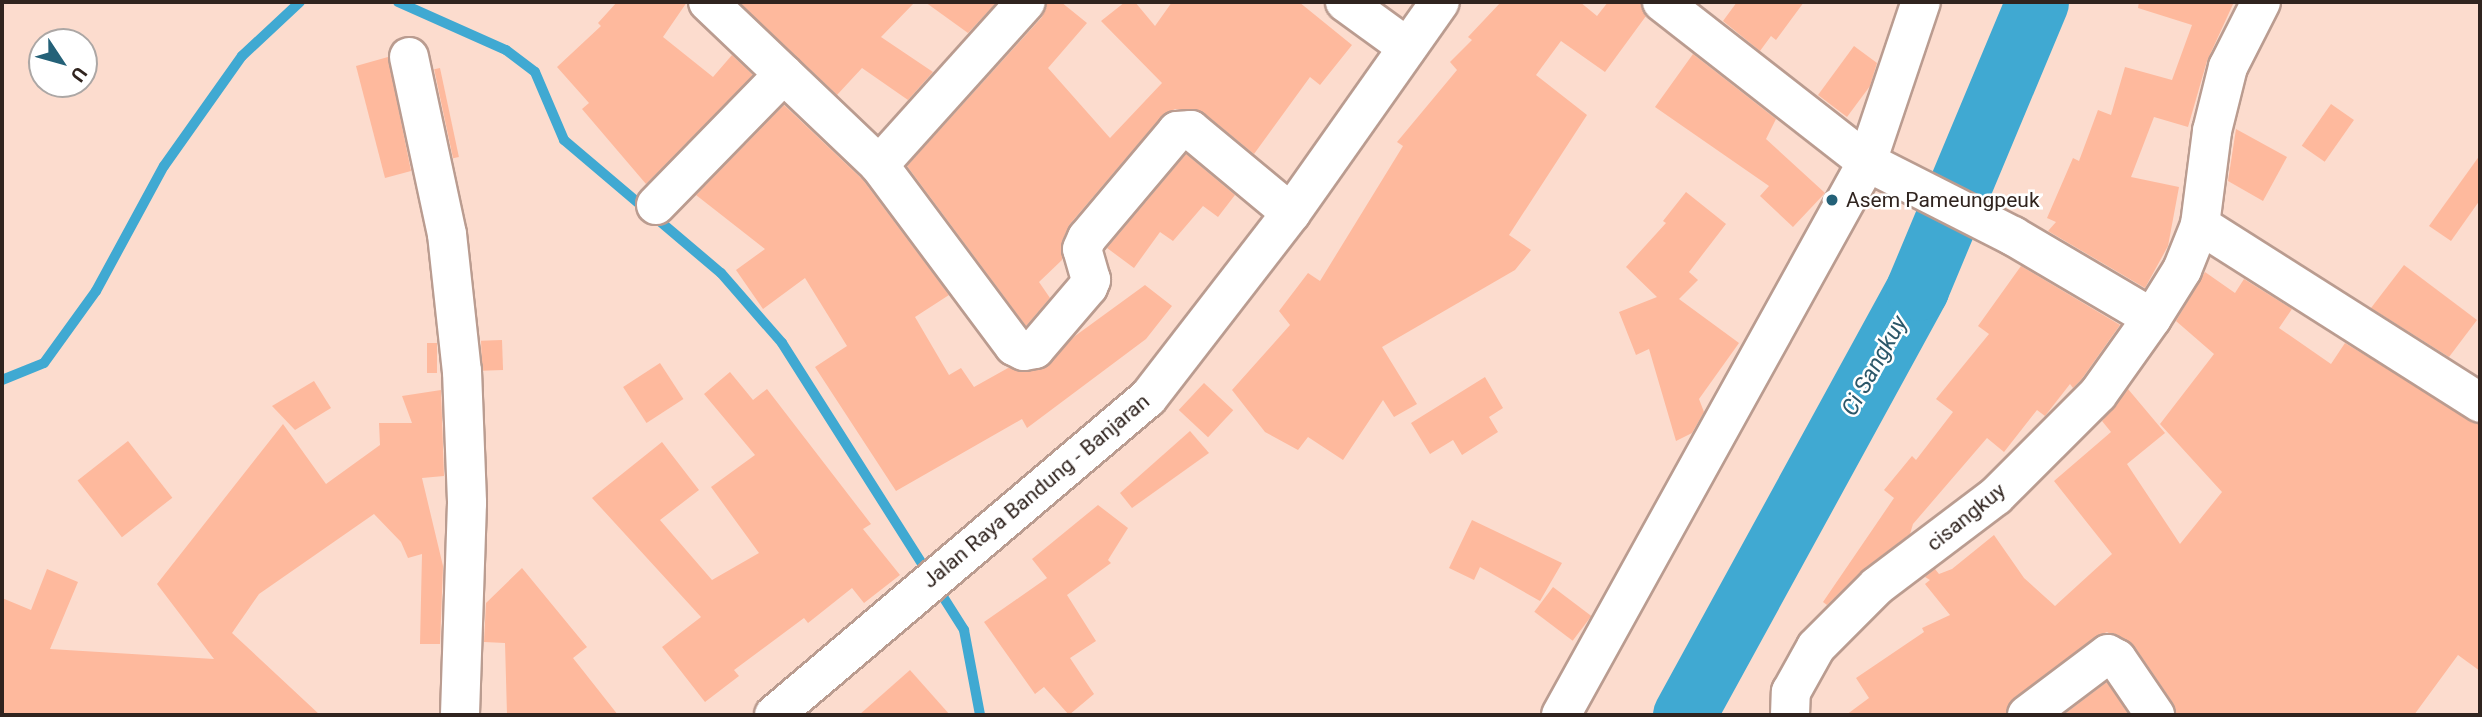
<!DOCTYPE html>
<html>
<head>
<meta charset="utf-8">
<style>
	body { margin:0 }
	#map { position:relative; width:2482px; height:717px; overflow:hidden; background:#fcdcce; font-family:Roboto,sans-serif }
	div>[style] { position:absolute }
	.stream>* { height:10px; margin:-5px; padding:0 5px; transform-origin:5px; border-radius:5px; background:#40a9d2 }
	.river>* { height:63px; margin:-31.5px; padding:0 31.5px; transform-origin:31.5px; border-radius:31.5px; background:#40a9d2 }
	.building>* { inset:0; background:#feb99d; transform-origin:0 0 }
	.roads { filter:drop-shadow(2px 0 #ba9c90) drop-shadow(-2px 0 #ba9c90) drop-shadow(0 2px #ba9c90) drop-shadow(0 -2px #ba9c90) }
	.minor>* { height:38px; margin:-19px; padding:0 19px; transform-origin:19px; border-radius:19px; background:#fff }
	.major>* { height:38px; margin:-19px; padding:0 19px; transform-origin:19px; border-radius:19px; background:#fff }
	.dots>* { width:19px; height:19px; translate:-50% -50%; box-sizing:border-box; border:4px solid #fff; border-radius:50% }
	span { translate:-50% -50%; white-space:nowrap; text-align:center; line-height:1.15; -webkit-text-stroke:5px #fff; paint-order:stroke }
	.poi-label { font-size:21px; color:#30241f }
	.left { translate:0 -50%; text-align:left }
	.street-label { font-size:21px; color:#30241f }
	.water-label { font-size:23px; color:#2b5769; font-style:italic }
	.frame { position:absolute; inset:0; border:4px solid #30241f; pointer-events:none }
	.north { position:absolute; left:28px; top:28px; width:70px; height:70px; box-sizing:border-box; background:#fff; border:2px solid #aca7a5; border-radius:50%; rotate:126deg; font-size:19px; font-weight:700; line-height:28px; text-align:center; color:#30241f }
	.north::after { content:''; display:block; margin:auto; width:24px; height:32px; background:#246178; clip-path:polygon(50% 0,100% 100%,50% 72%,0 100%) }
</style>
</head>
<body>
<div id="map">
	<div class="stream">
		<i style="left:398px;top:2px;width:118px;rotate:24deg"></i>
		<i style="left:506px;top:50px;width:36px;rotate:37deg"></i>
		<i style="left:535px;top:72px;width:74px;rotate:66.9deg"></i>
		<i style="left:564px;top:140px;width:206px;rotate:40.3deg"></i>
		<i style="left:721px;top:273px;width:93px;rotate:48.9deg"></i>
		<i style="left:782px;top:343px;width:340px;rotate:57.6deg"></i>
		<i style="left:964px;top:630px;width:86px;rotate:79.3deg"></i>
		<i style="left:2px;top:380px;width:45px;rotate:-22deg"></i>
		<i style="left:44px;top:363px;width:89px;rotate:-54.2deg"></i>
		<i style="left:96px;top:291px;width:142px;rotate:-61.5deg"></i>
		<i style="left:164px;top:166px;width:135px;rotate:-54.7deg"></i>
		<i style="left:242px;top:56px;width:79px;rotate:-43deg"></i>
	</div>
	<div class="river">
		<i style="left:1684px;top:715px;width:486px;rotate:-61.3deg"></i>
		<i style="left:1917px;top:289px;width:311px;rotate:-67.3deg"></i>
	</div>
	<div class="building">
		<i style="clip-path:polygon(617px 2px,687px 2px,663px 37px,713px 77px,732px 55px,753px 75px,646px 184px,582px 109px,589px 103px,557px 67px,601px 26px,598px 23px)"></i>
		<i style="clip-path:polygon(739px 2px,915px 2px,881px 37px,933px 72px,908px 100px,862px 68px,837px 95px)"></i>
		<i style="clip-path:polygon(925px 2px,997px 2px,968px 33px)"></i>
		<i style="clip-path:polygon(1047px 2px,1061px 2px,1087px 23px,1048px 68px,1110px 138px,1162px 83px,1101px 21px,1125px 2px,1135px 2px,1155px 26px,1172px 2px,1299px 2px,1352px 45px,1320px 85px,1310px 77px,1254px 154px,1204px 113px,1175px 109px,1161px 117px,1070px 224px,1062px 241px,1062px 260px,1039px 282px,1050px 298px,1026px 326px,907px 166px,1042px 17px)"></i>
		<i style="clip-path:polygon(1501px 2px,1580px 2px,1597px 16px,1608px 2px,1641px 2px,1646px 16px,1605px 72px,1561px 41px,1536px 75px,1587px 115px,1509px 235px,1531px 250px,1515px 270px,1382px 347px,1417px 404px,1394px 417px,1383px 400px,1343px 460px,1308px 437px,1298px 450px,1265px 432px,1232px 390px,1290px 325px,1279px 311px,1308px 273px,1320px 281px,1403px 146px,1397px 142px,1457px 70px,1450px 62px,1472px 40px,1468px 37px)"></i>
		<i style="clip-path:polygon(1737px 2px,1804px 2px,1776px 40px,1771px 36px,1760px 51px,1723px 21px)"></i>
		<i style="clip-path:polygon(2139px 2px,2234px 2px,2207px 61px,2188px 127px,2154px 117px,2131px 177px,2179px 187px,2168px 246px,2145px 288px,2048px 231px,2056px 222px,2047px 218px,2073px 158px,2079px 161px,2098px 110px,2111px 115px,2125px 67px,2172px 80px,2192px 25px,2138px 8px)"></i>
		<i style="clip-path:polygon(1854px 46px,1877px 63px,1870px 86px,1847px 117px,1818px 95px)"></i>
		<i style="clip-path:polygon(1693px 54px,1776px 119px,1766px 139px,1825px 193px,1793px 227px,1760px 196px,1769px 186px,1655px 107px)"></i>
		<i style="clip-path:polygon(388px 57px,411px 171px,385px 178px,356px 66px)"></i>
		<i style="left:440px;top:68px;width:91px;height:6px;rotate:78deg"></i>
		<i style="left:2331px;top:104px;width:28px;height:51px;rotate:35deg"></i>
		<i style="clip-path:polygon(784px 105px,863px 180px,949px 295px,915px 317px,949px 375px,961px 368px,974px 387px,1008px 368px,1040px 370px,1075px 336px,1145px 285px,1172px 306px,1146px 339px,1027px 428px,1022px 419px,896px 491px,815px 367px,847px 346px,805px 278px,763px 309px,736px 270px,765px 249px,696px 195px)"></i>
		<i style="clip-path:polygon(2236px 129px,2287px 157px,2263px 201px,2228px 181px)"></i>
		<i style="clip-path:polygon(1186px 154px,1235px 195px,1218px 217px,1203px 206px,1173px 241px,1160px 232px,1134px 268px,1107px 248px)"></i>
		<i style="clip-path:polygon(2480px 155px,2480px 200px,2451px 241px,2429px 226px)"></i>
		<i style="clip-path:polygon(1686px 192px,1726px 224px,1689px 272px,1698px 280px,1679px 299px,1739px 343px,1699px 399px,1704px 412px,1692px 433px,1676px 441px,1649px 349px,1636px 355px,1619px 312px,1657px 297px,1626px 267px,1666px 223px,1663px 221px)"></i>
		<i style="clip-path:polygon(2404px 265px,2477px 320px,2449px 357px,2371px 308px)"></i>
		<i style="clip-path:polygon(2021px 266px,2120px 325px,2081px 380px,2073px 388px,2070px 384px,2045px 416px,2037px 410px,2004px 452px,1987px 438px,1913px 524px,1910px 534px,1864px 569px,1827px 605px,1823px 602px,1894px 498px,1884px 490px,1912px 456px,1916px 460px,1953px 412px,1936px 399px,1989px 334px,1978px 326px)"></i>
		<i style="clip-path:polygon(2205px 272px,2235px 293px,2244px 279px,2292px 309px,2279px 328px,2331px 364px,2345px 343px,2480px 425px,2480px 671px,2458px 655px,2414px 715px,2177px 715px,2173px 703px,2135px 647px,2107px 632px,2095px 637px,2014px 698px,2006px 715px,1846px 715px,1869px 698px,1856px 678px,1924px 632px,1922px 628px,1950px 615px,1925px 584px,1930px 580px,1925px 577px,1935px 569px,1939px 574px,1952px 569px,1994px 535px,2024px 578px,2055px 606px,2112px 554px,2054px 481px,2111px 432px,2102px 421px,2128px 389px,2165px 433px,2127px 464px,2180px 544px,2222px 492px,2160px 424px,2214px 354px,2176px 321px)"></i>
		<i style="left:502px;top:340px;width:30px;height:21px;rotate:88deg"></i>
		<i style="left:427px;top:343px;width:10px;height:30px"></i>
		<i style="left:660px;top:363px;width:43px;height:44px;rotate:57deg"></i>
		<i style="clip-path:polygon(730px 372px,753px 400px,767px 389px,871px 524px,863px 529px,900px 575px,864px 603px,852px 588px,808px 623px,804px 618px,734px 670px,739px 676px,705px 702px,662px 647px,701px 617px,592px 498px,662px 442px,699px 490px,660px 520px,712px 580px,759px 553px,711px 487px,755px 455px,704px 394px)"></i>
		<i style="clip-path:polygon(1485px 377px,1503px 408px,1489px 417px,1498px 432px,1462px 455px,1453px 440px,1430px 454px,1411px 423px)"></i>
		<i style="clip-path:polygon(314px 381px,331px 408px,295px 430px,272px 406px)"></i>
		<i style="left:1204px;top:383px;width:40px;height:37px;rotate:43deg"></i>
		<i style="clip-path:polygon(441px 390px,444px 476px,422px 478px,443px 566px,440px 644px,420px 644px,422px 554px,408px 558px,401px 542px,374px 514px,259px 594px,232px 633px,320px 715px,2px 715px,2px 598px,31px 610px,47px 569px,78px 582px,50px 649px,214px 659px,157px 584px,283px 424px,326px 484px,380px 445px,379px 423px,412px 423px,402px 396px)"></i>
		<i style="clip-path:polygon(1190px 431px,1209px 453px,1132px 508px,1120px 493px)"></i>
		<i style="left:128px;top:441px;width:72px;height:64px;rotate:52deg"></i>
		<i style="clip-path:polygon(1098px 505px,1128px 528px,1108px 560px,1111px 563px,1067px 595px,1096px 641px,1070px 658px,1094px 694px,1069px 715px,1044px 687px,1035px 694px,984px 622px,1047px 578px,1032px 559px)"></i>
		<i style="clip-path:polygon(1472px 520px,1562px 563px,1540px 601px,1480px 567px,1474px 580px,1449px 568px)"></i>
		<i style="clip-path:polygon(522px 568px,587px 647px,573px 658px,618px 715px,507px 715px,505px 643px,484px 642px,486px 603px)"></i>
		<i style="left:1553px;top:587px;width:48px;height:31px;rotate:37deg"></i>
		<i style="clip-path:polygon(910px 670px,950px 715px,859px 715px)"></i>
		<i style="clip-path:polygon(2107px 682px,2129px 715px,2063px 715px)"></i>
	</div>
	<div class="roads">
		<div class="minor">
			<i style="left:708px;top:2px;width:236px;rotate:43.6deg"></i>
			<i style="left:879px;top:165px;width:226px;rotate:53.3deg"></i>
			<i style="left:1014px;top:346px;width:11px;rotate:27deg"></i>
			<i style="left:1024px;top:351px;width:11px;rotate:-10deg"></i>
			<i style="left:1035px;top:349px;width:82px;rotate:-49.5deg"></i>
			<i style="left:1088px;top:287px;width:8px;rotate:-67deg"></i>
			<i style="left:1091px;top:280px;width:32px;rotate:-106deg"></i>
			<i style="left:1082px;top:249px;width:12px;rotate:-66deg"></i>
			<i style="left:1087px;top:238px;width:140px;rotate:-49.9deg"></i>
			<i style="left:1177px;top:131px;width:14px;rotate:-4deg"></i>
			<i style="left:1191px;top:130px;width:130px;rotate:39.7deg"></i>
			<i style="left:1345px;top:2px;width:77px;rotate:36deg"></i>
			<i style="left:1662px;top:2px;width:260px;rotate:38deg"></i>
			<i style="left:1867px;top:162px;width:164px;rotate:26.9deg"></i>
			<i style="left:2013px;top:236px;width:161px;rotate:30.5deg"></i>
			<i style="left:409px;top:57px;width:181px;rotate:77.9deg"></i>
			<i style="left:447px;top:234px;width:138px;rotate:83.8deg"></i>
			<i style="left:462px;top:371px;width:132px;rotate:87.8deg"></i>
			<i style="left:467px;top:503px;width:212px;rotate:91.9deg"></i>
			<i style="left:879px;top:165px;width:219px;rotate:-48deg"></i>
			<i style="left:656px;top:205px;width:183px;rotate:-45.7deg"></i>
			<i style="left:2200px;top:225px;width:332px;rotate:32.4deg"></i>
			<i style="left:1561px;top:715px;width:632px;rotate:-61.04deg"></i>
			<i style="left:1867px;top:162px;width:169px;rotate:-71.4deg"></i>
			<i style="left:1790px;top:715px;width:23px;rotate:-88deg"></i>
			<i style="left:1791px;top:692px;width:51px;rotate:-60.9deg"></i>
			<i style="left:1816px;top:647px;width:86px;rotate:-45deg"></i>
			<i style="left:1877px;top:586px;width:149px;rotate:-37.1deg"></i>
			<i style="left:1996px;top:496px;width:144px;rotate:-45deg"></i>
			<i style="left:2098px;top:394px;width:93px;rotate:-54.6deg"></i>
			<i style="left:2152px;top:318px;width:57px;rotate:-58deg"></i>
			<i style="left:2182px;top:270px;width:48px;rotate:-68.2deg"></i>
			<i style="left:2200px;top:225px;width:95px;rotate:-82.7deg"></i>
			<i style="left:2212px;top:131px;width:66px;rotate:-76deg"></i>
			<i style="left:2228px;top:67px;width:73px;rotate:-63.1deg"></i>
			<i style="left:2027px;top:715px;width:101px;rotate:-37deg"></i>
			<i style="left:2108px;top:654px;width:10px;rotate:29deg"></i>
			<i style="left:2117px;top:659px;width:68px;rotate:55.8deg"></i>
		</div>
		<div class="major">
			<i style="left:774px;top:715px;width:490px;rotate:-40.3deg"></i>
			<i style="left:1148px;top:398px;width:234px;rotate:-52.3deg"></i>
			<i style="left:1291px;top:213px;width:258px;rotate:-54.8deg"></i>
		</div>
	</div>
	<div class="dots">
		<i style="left:1832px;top:200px;background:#246178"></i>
	</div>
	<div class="poi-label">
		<span class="left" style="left:1846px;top:200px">Asem Pameungpeuk</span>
	</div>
	<div class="street-label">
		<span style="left:1036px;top:491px;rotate:-40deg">Jalan Raya Bandung - Banjaran</span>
		<span style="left:1966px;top:517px;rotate:-39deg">cisangkuy</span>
	</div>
	<div class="water-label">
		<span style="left:1875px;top:366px;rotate:-61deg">Ci Sangkuy</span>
	</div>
	<div class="frame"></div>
	<div class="north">U</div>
</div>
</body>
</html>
